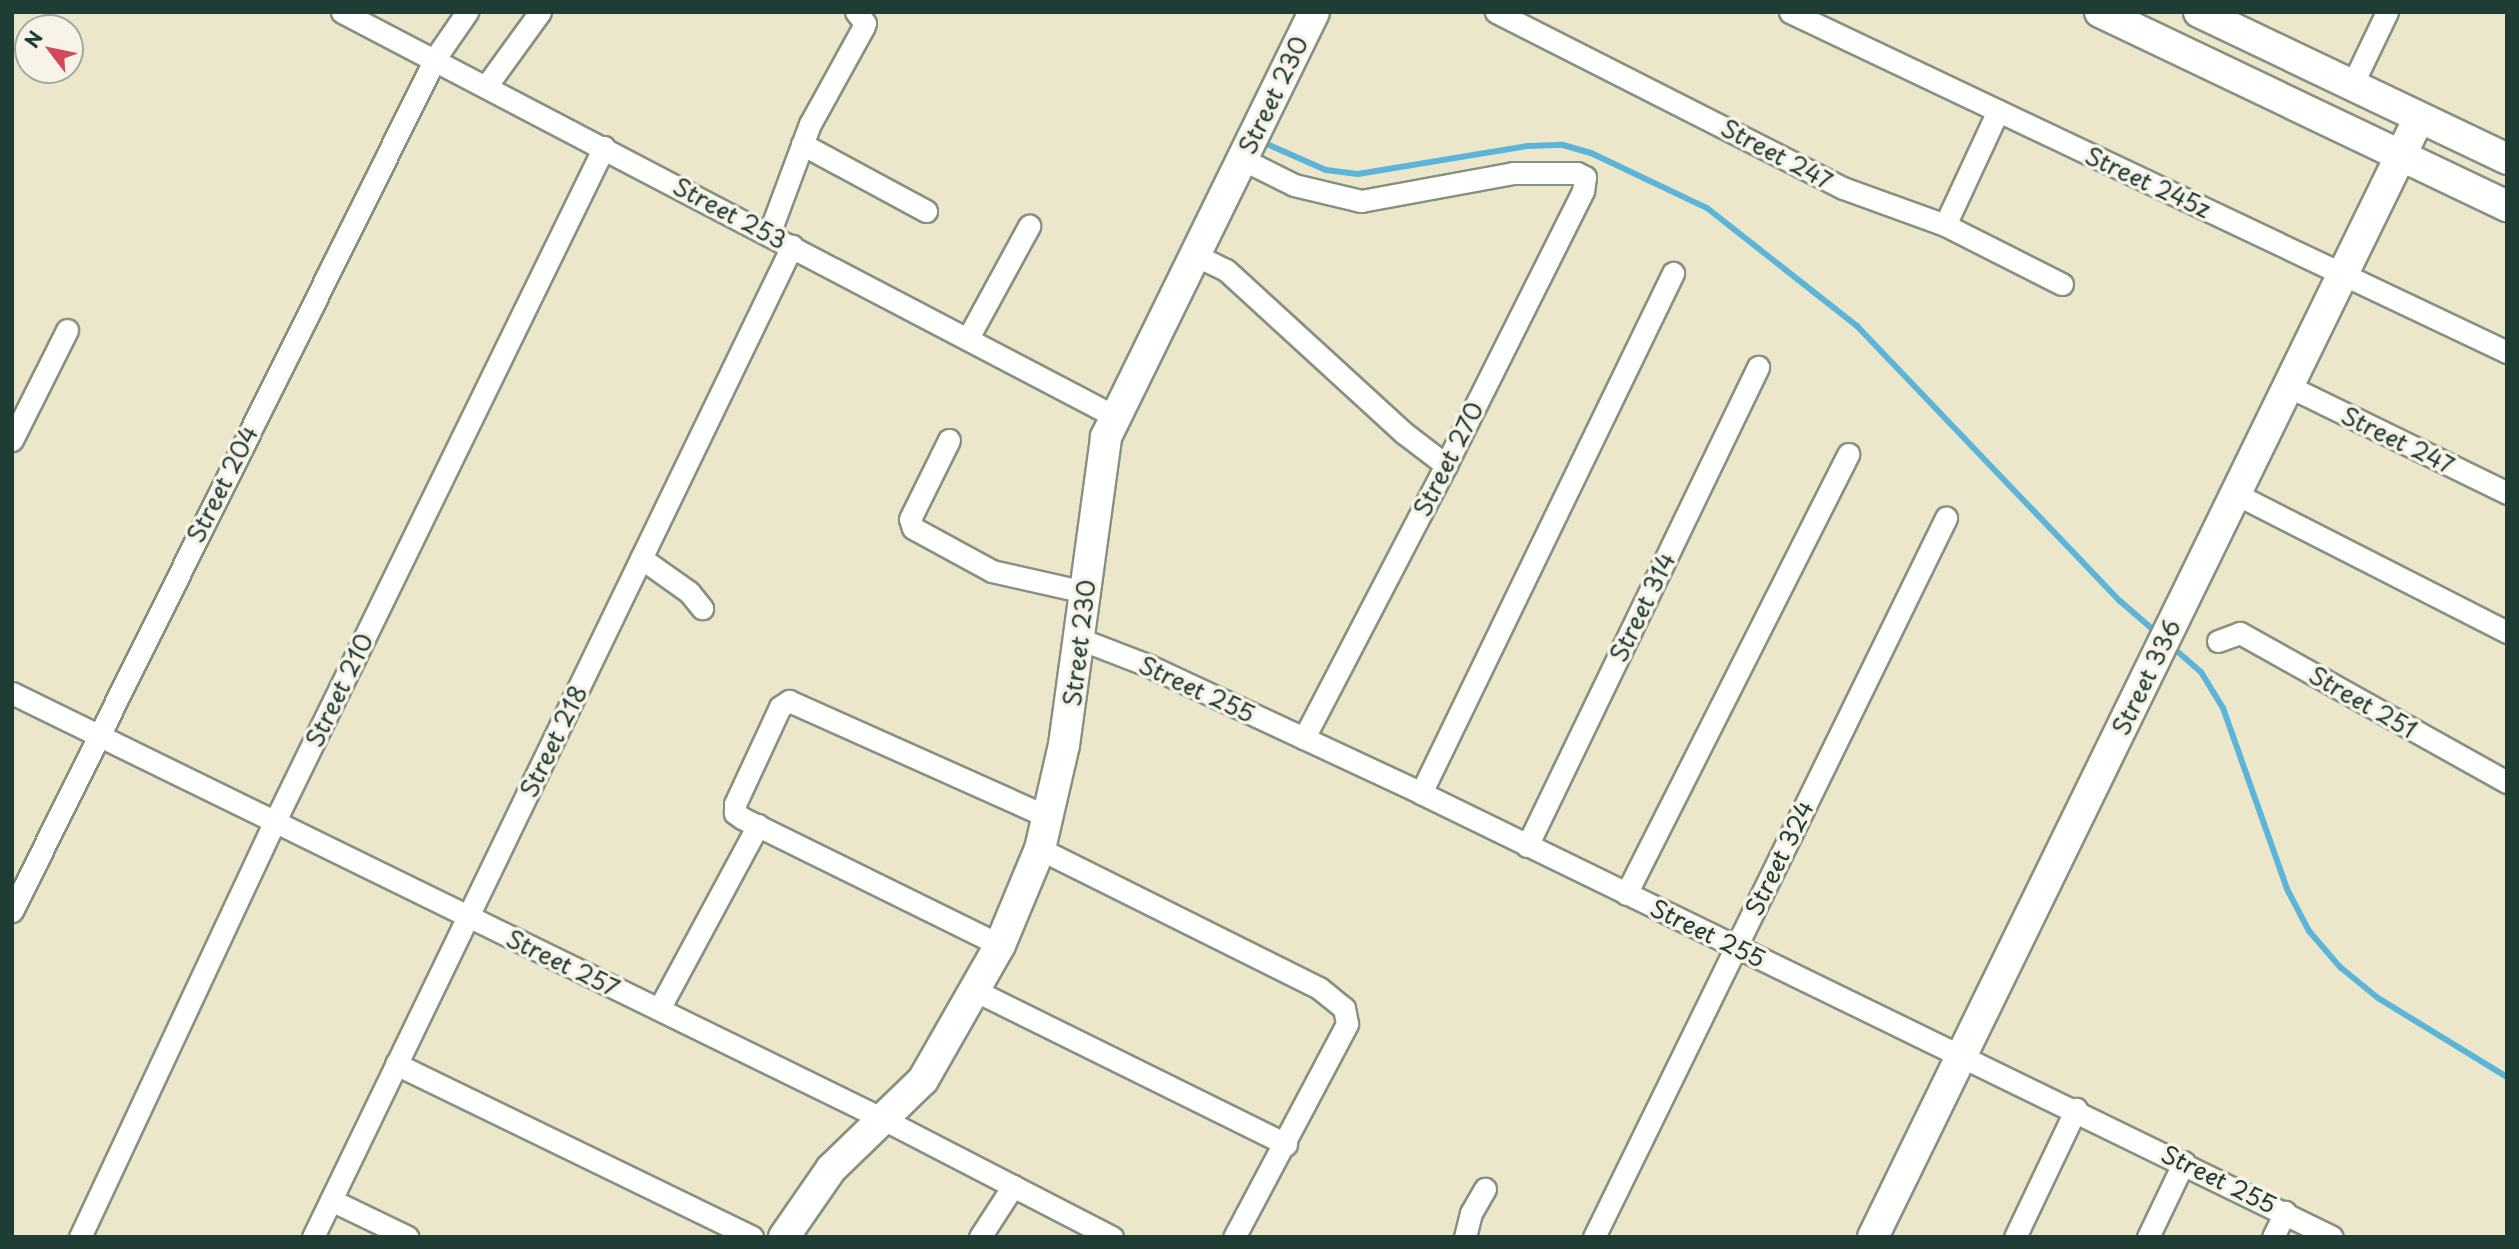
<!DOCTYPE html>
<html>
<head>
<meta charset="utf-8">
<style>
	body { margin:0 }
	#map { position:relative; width:2519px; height:1249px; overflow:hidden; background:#ece7cb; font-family:"Playpen Sans",sans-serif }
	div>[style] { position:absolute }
	.stream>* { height:6px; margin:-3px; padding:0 3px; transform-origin:3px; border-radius:3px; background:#5cb5d9 }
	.roads { filter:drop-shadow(2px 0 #869280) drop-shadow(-2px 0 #869280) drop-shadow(0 2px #869280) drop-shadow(0 -2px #869280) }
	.street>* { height:21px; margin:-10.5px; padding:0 10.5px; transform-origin:10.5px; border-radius:10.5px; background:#fff }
	.secondary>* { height:30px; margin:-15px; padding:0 15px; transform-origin:15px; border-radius:15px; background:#fff }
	span { translate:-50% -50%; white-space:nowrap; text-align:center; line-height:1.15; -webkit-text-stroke:7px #f7f3e8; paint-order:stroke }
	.street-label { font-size:24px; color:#1f3d34 }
	.frame { position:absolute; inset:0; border:14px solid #1f3d34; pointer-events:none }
	.north { position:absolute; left:14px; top:14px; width:70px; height:70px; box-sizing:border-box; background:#f7f3e8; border:2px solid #a1aaa0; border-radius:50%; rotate:302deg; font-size:19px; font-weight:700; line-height:28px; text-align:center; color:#1f3d34 }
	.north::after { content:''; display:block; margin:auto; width:24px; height:32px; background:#d1495b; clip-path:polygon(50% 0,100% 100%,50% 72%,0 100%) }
</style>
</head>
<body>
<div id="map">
	<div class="stream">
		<i style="left:1269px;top:145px;width:62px;rotate:23.7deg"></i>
		<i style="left:1326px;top:170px;width:32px;rotate:7deg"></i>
		<i style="left:1358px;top:174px;width:172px;rotate:-9.4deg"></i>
		<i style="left:1528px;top:146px;width:35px;rotate:-2deg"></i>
		<i style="left:1563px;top:145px;width:29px;rotate:16deg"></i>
		<i style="left:1591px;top:153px;width:128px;rotate:25.4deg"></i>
		<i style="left:1707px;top:208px;width:191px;rotate:38.2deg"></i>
		<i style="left:1857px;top:326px;width:381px;rotate:46.3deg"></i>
		<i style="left:2120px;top:601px;width:49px;rotate:40.9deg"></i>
		<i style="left:2170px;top:645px;width:41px;rotate:41.1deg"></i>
		<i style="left:2201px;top:672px;width:42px;rotate:58.6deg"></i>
		<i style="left:2223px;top:708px;width:192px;rotate:70.5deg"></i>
		<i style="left:2287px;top:889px;width:47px;rotate:62.4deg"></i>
		<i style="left:2309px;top:931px;width:48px;rotate:49.3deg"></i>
		<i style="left:2340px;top:967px;width:49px;rotate:39.2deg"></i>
		<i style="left:2378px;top:998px;width:151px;rotate:31.5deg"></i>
	</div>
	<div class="roads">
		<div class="street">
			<i style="left:342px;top:12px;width:874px;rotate:27.62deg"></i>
			<i style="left:1496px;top:12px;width:389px;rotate:26.9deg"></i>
			<i style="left:1843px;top:188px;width:109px;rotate:19.9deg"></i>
			<i style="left:1945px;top:225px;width:131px;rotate:26.8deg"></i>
			<i style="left:1790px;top:12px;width:794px;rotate:25.37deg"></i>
			<i style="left:487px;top:85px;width:90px;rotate:-54deg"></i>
			<i style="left:2352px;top:85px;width:81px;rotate:-64.4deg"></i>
			<i style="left:802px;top:144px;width:141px;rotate:28.4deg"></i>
			<i style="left:1242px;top:159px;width:58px;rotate:26.6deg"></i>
			<i style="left:1294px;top:185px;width:69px;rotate:13.4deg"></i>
			<i style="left:1361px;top:201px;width:155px;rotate:-10.4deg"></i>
			<i style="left:1513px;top:173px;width:64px"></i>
			<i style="left:1577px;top:173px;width:9px;rotate:27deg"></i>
			<i style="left:1585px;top:177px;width:14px;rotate:98deg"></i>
			<i style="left:1583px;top:191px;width:306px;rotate:116.6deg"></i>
			<i style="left:1446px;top:465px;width:308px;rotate:117.5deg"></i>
			<i style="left:1945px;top:225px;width:126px;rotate:-65.1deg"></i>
			<i style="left:769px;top:234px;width:117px;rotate:-69.6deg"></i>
			<i style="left:810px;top:124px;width:110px;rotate:-61.1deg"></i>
			<i style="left:863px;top:28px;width:5px;rotate:-68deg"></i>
			<i style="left:865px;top:23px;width:14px;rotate:-129deg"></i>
			<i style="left:1195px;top:255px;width:34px;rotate:26deg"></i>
			<i style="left:1226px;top:270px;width:241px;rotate:42.5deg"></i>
			<i style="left:1404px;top:433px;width:53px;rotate:37.3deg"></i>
			<i style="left:968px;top:338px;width:128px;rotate:-61.4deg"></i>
			<i style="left:2288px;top:386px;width:244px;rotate:26deg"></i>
			<i style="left:12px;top:440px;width:123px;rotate:-63.4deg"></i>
			<i style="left:949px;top:440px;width:88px;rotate:116.3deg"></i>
			<i style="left:910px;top:519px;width:9px;rotate:72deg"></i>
			<i style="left:913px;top:528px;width:90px;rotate:28.6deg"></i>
			<i style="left:992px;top:571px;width:95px;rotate:12.7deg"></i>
			<i style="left:2236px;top:494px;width:304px;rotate:27deg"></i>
			<i style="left:641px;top:558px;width:59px;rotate:35.3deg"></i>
			<i style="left:689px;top:592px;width:21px;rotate:51deg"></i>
			<i style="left:1080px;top:639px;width:72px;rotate:21.2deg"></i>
			<i style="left:1147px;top:665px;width:302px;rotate:25deg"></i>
			<i style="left:1421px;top:793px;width:1013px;rotate:25.98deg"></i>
			<i style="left:2218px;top:641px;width:23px;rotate:-20deg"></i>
			<i style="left:2240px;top:633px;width:306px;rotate:29.2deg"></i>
			<i style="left:12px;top:693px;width:970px;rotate:26.06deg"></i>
			<i style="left:883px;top:1119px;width:258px;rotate:27.3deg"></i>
			<i style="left:1421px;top:793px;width:578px;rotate:-64.14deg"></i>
			<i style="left:1527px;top:846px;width:532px;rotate:-64.25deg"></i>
			<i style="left:1040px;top:849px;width:312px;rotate:26.5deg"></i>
			<i style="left:1319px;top:988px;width:32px;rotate:39deg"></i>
			<i style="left:1344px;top:1008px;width:16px;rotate:79deg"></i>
			<i style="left:1347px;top:1024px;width:241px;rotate:117.9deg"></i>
			<i style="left:1626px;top:894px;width:493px;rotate:-63.2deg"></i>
			<i style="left:12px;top:911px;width:953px;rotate:-63.6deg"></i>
			<i style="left:436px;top:57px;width:55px;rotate:-55.4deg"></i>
			<i style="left:1000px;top:945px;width:288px;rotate:-153.8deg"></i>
			<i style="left:742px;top:818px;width:9px;rotate:-144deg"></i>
			<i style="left:735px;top:813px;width:9px;rotate:-90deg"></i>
			<i style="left:735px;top:804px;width:107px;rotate:-65.1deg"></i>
			<i style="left:780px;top:707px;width:11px;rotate:-34deg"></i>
			<i style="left:789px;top:701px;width:284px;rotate:24.1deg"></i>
			<i style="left:976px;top:991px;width:346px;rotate:26.3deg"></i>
			<i style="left:659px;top:1009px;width:209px;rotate:-61.7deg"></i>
			<i style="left:396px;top:1064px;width:396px;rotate:25.9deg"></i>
			<i style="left:331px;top:1200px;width:85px;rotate:25.7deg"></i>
			<i style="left:80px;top:1237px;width:459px;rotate:-64.9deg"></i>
			<i style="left:275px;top:821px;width:750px;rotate:-63.98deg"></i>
			<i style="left:313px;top:1237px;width:1101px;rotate:-64.2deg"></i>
			<i style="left:980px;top:1237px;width:61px;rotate:-57.1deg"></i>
			<i style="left:1465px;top:1237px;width:25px;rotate:-76deg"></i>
			<i style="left:1471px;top:1213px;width:28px;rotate:-60deg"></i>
			<i style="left:1594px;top:1237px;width:801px;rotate:-63.92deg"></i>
			<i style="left:2015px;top:1237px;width:142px;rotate:-64.5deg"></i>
			<i style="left:2148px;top:1237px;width:83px;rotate:-64.4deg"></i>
			<i style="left:2273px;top:1237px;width:28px;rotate:-64deg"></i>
		</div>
		<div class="secondary">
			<i style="left:2100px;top:12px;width:451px;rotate:25.5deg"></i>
			<i style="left:2199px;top:12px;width:341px;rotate:25.5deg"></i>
			<i style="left:784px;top:1237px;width:83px;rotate:-55.3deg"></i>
			<i style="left:831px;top:1169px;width:128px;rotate:-44.1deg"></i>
			<i style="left:923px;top:1080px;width:155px;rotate:-60.3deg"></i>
			<i style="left:1000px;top:945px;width:104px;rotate:-67.4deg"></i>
			<i style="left:1040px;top:849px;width:107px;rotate:-77deg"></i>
			<i style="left:1064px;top:745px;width:311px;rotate:-82.2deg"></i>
			<i style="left:1106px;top:437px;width:473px;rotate:-63.9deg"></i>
			<i style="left:1873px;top:1237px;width:1245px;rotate:-63.99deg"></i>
		</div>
	</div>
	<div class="street-label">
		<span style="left:1273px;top:95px;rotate:-64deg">Street 230</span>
		<span style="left:1777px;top:154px;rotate:28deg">Street 247</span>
		<span style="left:2148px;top:182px;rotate:25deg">Street 245z</span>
		<span style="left:730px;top:213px;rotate:28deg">Street 253</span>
		<span style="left:2398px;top:440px;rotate:26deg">Street 247</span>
		<span style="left:1448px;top:459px;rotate:-63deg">Street 270</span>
		<span style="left:222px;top:484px;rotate:-63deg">Street 204</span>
		<span style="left:1642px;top:607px;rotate:-64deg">Street 314</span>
		<span style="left:1079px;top:643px;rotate:-83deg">Street 230</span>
		<span style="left:2146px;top:677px;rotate:-64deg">Street 336</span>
		<span style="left:1197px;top:689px;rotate:25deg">Street 255</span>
		<span style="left:339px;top:690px;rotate:-64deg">Street 210</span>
		<span style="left:2363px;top:702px;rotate:30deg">Street 251</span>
		<span style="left:553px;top:741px;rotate:-64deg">Street 218</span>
		<span style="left:1779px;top:858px;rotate:-64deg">Street 324</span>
		<span style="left:1708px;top:933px;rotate:26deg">Street 255</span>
		<span style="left:563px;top:963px;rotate:26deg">Street 257</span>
		<span style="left:2219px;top:1179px;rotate:26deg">Street 255</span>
	</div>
	<div class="frame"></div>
	<div class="north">N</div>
</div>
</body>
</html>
